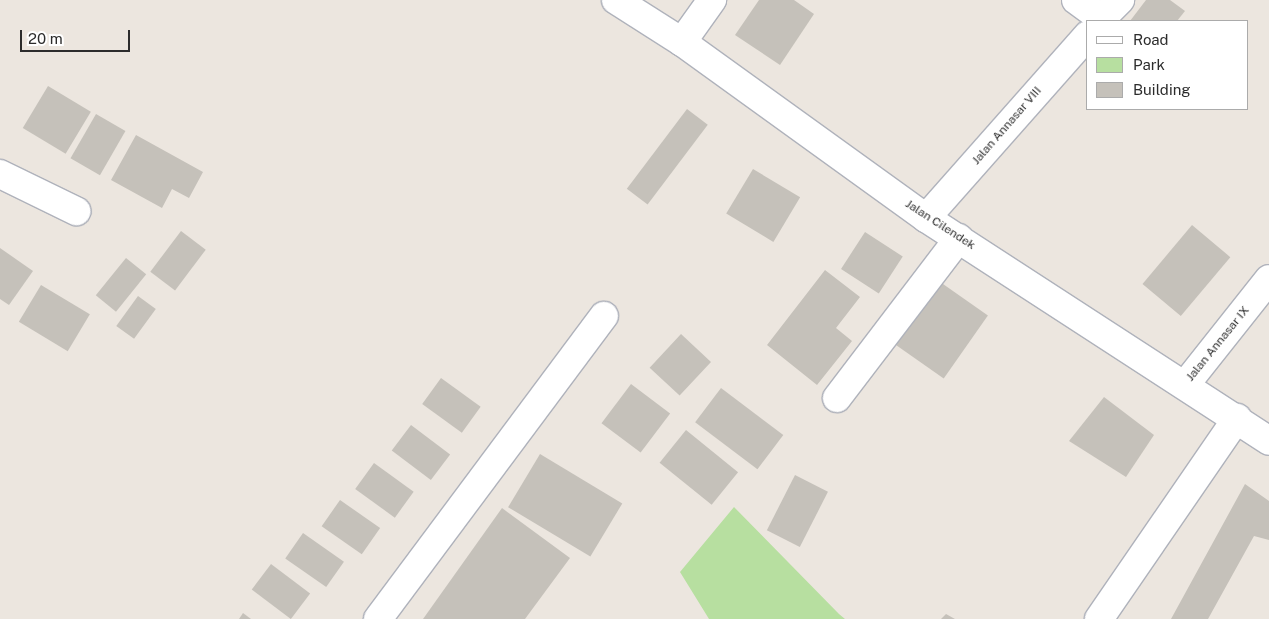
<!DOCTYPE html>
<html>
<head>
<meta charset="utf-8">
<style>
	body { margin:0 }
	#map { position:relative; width:1269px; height:619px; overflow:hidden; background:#ece6df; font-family:"Public Sans",sans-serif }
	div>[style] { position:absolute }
	.green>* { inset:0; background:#b7dfa0 }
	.building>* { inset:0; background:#c5c1ba; transform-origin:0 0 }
	.roads { filter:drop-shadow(1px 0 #afb2bb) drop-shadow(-1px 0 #afb2bb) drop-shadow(0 1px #afb2bb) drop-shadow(0 -1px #afb2bb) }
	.minor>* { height:28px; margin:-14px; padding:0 14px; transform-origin:14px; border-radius:14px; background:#fff }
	span { translate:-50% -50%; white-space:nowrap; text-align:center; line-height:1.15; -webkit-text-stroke:5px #fff; paint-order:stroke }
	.street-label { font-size:12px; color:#2c2c2c }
	.legend { position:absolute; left:1086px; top:20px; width:162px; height:90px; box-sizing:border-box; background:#fff; border:1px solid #ababab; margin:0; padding:6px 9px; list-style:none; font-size:15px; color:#2c2c2c }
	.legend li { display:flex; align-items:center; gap:10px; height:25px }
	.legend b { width:25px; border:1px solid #ababab }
	.scale { position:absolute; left:20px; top:30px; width:110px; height:22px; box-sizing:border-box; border:2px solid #2c2c2c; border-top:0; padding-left:6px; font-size:15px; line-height:18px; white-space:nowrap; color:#2c2c2c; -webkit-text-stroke:4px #fff; paint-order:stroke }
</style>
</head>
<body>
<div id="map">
	<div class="green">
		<i style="clip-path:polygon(734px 507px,839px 614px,845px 619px,709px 619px,680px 572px)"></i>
	</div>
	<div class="building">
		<i style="clip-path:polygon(759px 0,794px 0,814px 14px,780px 65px,735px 35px)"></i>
		<i style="clip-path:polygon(1146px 0,1170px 0,1185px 11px,1177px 21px,1130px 21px)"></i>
		<i style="left:48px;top:86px;width:50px;height:49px;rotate:31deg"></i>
		<i style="left:687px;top:109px;width:26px;height:100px;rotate:37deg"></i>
		<i style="left:96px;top:114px;width:34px;height:51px;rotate:30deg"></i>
		<i style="clip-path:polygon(136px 135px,203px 172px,189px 198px,172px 189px,162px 208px,111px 180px)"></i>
		<i style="left:753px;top:169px;width:55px;height:52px;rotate:31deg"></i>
		<i style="left:1192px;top:225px;width:50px;height:77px;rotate:40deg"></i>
		<i style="left:181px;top:231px;width:31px;height:51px;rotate:37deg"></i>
		<i style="left:865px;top:232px;width:45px;height:44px;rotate:33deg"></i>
		<i style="clip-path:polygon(0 248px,33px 271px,9px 305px,0 299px)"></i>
		<i style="left:126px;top:258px;width:26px;height:48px;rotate:39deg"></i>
		<i style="clip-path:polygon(825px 270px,860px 297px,836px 328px,852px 341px,817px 385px,767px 345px)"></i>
		<i style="left:933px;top:277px;width:67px;height:77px;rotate:35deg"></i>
		<i style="left:41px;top:285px;width:57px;height:43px;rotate:31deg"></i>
		<i style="left:138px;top:296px;width:22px;height:37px;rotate:36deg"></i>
		<i style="left:681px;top:334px;width:41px;height:46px;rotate:43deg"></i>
		<i style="left:441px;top:378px;width:49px;height:32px;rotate:36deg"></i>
		<i style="left:631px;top:384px;width:49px;height:49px;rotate:37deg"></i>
		<i style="left:721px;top:388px;width:78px;height:43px;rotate:37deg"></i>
		<i style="clip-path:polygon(1104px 397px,1154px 435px,1126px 477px,1069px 441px)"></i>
		<i style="left:411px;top:425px;width:49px;height:32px;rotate:37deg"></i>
		<i style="left:686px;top:430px;width:67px;height:42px;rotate:39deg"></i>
		<i style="left:540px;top:454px;width:96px;height:62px;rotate:31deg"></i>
		<i style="left:374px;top:463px;width:49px;height:32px;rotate:36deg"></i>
		<i style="left:795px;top:475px;width:37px;height:62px;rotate:27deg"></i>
		<i style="clip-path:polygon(1245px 484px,1269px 501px,1269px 540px,1254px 536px,1208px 619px,1171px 619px)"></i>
		<i style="left:340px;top:500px;width:49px;height:32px;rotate:35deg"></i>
		<i style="clip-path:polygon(502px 508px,570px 558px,525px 619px,423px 619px)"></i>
		<i style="left:303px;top:533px;width:50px;height:31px;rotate:35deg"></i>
		<i style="left:271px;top:564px;width:49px;height:32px;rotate:37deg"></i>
		<i style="clip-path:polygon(243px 613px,251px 619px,239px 619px)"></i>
		<i style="clip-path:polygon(946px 614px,955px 619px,941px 619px)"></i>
	</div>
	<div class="roads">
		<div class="minor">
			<i style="left:616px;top:0;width:78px;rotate:32.5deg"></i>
			<i style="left:682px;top:42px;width:301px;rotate:35.8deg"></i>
			<i style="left:926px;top:218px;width:409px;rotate:33deg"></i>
			<i style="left:1076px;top:0;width:32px;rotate:36deg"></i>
			<i style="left:1099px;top:21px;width:30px;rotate:-45deg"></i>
			<i style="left:682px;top:42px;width:52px;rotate:-54.5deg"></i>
			<i style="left:0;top:174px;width:85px;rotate:26deg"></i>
			<i style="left:926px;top:218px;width:244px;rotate:-48.5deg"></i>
			<i style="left:1185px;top:385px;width:135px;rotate:-51.6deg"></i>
			<i style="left:837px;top:398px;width:201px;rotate:-52.7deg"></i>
			<i style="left:378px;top:619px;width:378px;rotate:-53.3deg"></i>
			<i style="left:1099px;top:619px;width:244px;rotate:-55.5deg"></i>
		</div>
	</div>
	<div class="street-label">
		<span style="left:1007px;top:126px;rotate:-49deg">Jalan Annasar VIII</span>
		<span style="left:940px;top:225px;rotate:33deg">Jalan Cilendek</span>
		<span style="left:1218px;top:344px;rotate:-51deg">Jalan Annasar IX</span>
	</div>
	<ul class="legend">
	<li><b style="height:6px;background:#fff"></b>Road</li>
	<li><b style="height:14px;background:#b7dfa0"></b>Park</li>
	<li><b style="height:14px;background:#c5c1ba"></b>Building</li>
	</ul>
	<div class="scale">20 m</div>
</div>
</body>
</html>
